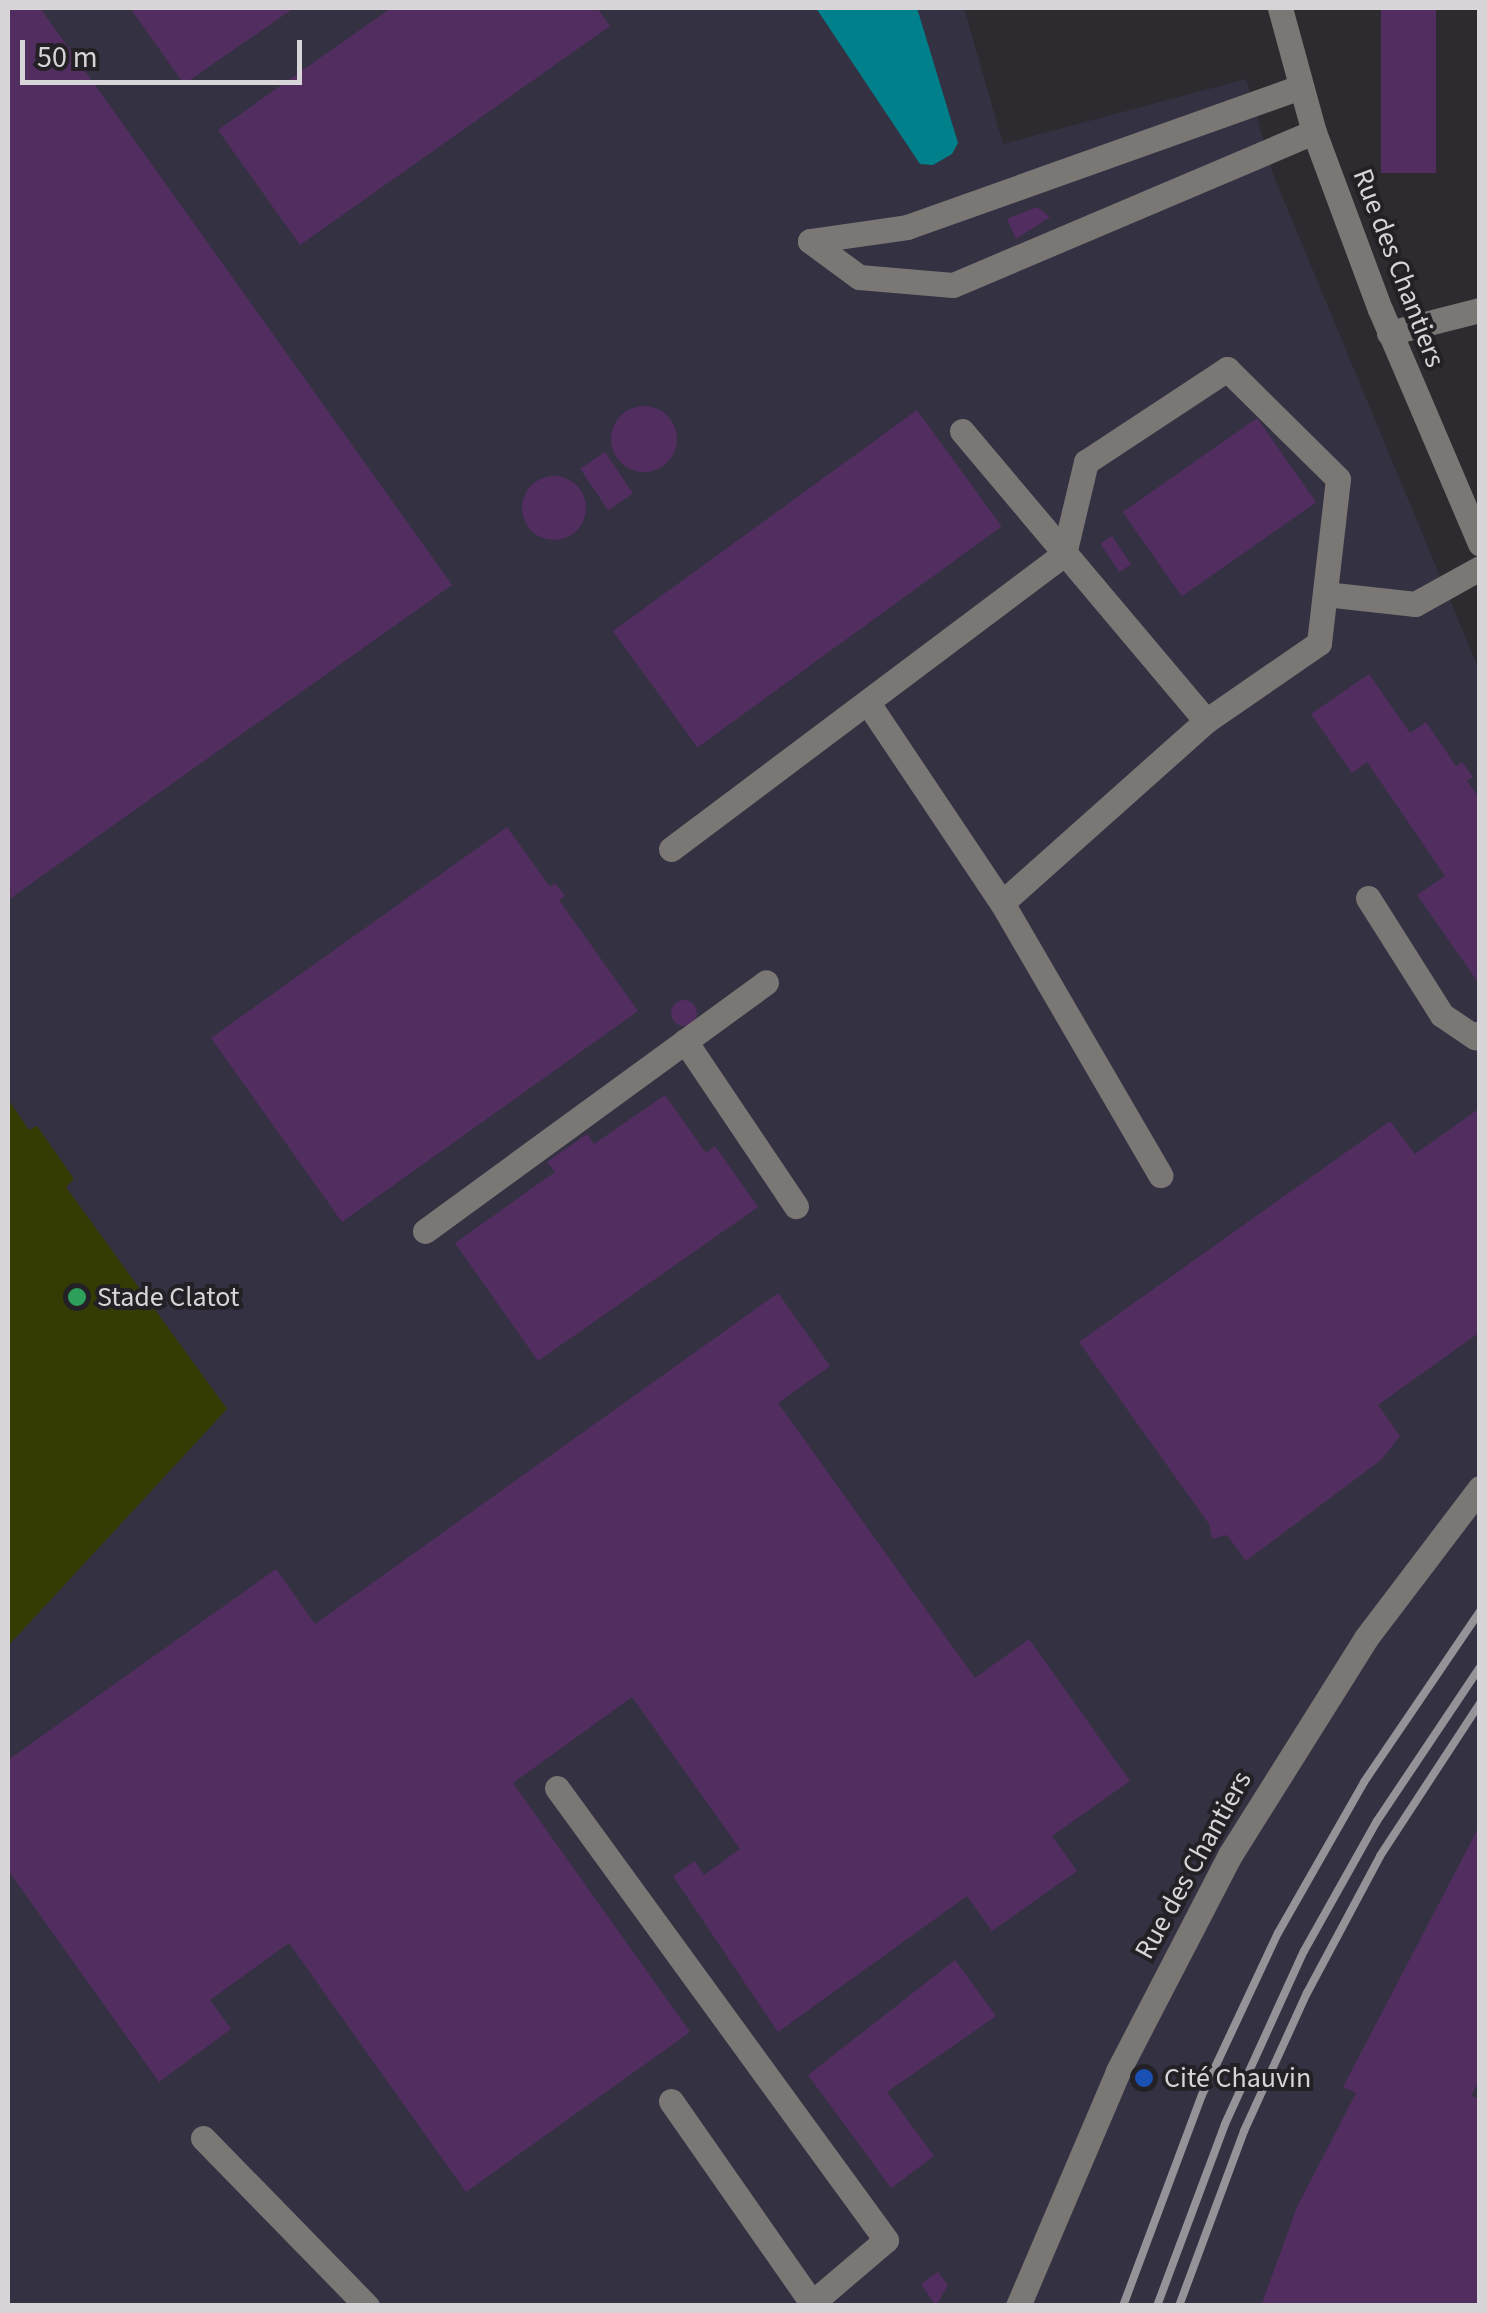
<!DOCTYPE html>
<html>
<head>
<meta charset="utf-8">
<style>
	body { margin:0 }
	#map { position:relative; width:1487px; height:2313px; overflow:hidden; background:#2e2b30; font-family:"Source Sans 3",sans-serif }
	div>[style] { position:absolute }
	.industrial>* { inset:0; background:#343142 }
	.green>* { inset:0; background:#353b02 }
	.water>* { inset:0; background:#00808b }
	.building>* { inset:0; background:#522e60; transform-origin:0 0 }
	.round { border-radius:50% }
	.minor>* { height:25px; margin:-12.5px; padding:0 12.5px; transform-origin:12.5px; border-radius:12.5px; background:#7a7775 }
	.rail>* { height:8px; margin:-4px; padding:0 4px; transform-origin:4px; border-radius:4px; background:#959397 }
	.dots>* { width:28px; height:28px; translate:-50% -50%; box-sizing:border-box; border:5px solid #242126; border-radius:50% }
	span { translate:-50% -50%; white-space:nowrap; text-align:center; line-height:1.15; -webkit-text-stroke:8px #242126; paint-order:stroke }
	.street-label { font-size:28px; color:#d7d5d8 }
	.poi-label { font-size:28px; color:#d7d5d8 }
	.left { translate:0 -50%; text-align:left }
	.frame { position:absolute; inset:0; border:10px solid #d7d5d8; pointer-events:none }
	.scale { position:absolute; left:20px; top:40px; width:282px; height:45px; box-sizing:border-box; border:5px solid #d7d5d8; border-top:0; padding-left:12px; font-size:30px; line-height:35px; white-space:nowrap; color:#d7d5d8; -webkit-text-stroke:8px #242126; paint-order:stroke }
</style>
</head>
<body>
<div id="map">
	<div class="industrial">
		<i style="clip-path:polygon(8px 8px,964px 8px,1003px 144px,1246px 79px,1274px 177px,1479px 670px,1479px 2305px,8px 2306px)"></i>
	</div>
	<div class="green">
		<i style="clip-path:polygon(8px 1099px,29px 1130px,37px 1126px,74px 1179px,66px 1187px,227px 1409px,8px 1646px)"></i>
	</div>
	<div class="water">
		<i style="clip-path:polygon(816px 8px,917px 8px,958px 143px,952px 154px,933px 165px,920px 164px)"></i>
	</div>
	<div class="building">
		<i style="clip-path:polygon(8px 8px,40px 8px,452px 585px,8px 900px)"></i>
		<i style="clip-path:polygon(130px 8px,294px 8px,184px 84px)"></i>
		<i style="clip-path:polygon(391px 8px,597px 8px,610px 26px,300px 245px,218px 130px)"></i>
		<i style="left:1381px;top:8px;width:55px;height:165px"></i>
		<i style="clip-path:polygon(1037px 207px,1050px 217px,1016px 239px,1007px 219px)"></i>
		<i class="round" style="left:611px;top:406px;width:66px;height:66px"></i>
		<i style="left:917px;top:410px;width:144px;height:376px;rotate:54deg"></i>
		<i style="left:1257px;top:418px;width:103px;height:164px;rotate:55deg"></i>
		<i style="left:605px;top:452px;width:50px;height:30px;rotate:56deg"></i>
		<i class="round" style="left:522px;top:476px;width:64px;height:64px"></i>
		<i style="left:1112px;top:536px;width:34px;height:14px;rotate:56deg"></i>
		<i style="clip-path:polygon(1369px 674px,1410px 733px,1426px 722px,1456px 766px,1462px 762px,1473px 777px,1467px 781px,1480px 799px,1480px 985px,1417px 895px,1445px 876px,1367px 762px,1352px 773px,1311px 714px)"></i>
		<i style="clip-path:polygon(507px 827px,550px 887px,555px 883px,565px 896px,559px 900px,638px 1011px,342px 1222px,211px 1038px)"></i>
		<i class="round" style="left:671px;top:1000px;width:26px;height:26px"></i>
		<i style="clip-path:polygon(665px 1095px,706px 1153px,715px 1146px,758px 1207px,538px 1361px,455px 1243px,555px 1172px,547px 1162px,587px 1134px,594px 1144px)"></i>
		<i style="clip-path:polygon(1480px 1108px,1480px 1332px,1378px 1405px,1400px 1436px,1381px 1460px,1246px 1561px,1227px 1535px,1212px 1539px,1209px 1524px,1079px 1342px,1390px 1121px,1415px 1154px)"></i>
		<i style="clip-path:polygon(778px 1293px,830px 1366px,778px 1403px,975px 1678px,1029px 1639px,1130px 1781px,1052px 1836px,1077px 1871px,992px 1931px,967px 1896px,778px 2032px,673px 1876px,695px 1861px,704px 1875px,740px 1849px,632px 1697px,513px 1783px,690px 2032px,466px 2192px,289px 1943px,210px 2000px,231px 2029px,159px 2082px,8px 1870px,8px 1760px,276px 1569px,315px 1624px)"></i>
		<i style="clip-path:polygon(1480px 1825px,1480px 2079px,1471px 2096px,1480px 2099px,1480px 2306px,1261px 2306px,1297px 2207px,1356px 2093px,1343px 2087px)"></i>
		<i style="clip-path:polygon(955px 1960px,996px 2016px,887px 2092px,934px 2156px,891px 2188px,808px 2075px)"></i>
		<i style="clip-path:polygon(938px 2272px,948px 2285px,936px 2306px,921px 2284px)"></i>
	</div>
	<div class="minor">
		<i style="left:1280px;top:8px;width:129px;rotate:74.7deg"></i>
		<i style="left:1314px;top:132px;width:189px;rotate:69.6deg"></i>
		<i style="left:1380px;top:309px;width:255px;rotate:66.9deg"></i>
		<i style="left:810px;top:241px;width:61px;rotate:36.3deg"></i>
		<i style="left:859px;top:277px;width:94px;rotate:4.9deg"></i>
		<i style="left:953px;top:285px;width:392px;rotate:-23deg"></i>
		<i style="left:810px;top:241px;width:98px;rotate:-8.2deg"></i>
		<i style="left:907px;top:227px;width:417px;rotate:-19.6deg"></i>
		<i style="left:1389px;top:333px;width:94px;rotate:-14.2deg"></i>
		<i style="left:962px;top:431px;width:379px;rotate:49.9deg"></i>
		<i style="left:1325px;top:594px;width:91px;rotate:6.3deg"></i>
		<i style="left:1415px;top:604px;width:74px;rotate:-29deg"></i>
		<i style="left:870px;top:706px;width:237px;rotate:56.2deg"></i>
		<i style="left:671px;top:849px;width:491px;rotate:-36.9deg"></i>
		<i style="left:1064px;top:554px;width:95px;rotate:-76.6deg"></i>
		<i style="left:1086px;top:462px;width:169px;rotate:-33.4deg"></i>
		<i style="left:1227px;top:369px;width:156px;rotate:44.7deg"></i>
		<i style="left:1338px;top:479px;width:165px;rotate:96.6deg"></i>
		<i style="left:1319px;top:643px;width:137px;rotate:145.4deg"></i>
		<i style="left:1206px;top:721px;width:273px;rotate:138.3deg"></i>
		<i style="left:1002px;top:903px;width:315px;rotate:59.8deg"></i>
		<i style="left:1368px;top:898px;width:138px;rotate:57.7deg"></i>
		<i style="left:1442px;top:1015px;width:40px;rotate:34deg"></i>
		<i style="left:1475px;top:1037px;width:6px;rotate:-39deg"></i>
		<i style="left:685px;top:1041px;width:199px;rotate:56.1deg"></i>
		<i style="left:425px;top:1231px;width:422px;rotate:-36.1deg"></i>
		<i style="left:557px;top:1788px;width:559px;rotate:53.95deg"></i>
		<i style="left:886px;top:2240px;width:97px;rotate:139.6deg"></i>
		<i style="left:671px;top:2101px;width:250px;rotate:55.1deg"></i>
		<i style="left:203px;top:2138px;width:235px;rotate:45.7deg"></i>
		<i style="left:1018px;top:2306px;width:255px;rotate:-66.9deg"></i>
		<i style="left:1118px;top:2071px;width:243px;rotate:-62.6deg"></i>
		<i style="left:1230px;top:1855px;width:256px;rotate:-57.9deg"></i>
		<i style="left:1366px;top:1638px;width:188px;rotate:-52.8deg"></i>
	</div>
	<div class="rail">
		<i style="left:1123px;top:2306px;width:225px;rotate:-69.5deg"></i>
		<i style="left:1202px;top:2095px;width:179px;rotate:-64.9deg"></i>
		<i style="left:1278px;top:1933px;width:174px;rotate:-60.3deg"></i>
		<i style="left:1364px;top:1782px;width:207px;rotate:-55.8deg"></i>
		<i style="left:1157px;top:2306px;width:194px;rotate:-69.5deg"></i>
		<i style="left:1225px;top:2124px;width:190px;rotate:-65.5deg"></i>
		<i style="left:1304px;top:1951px;width:149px;rotate:-60.7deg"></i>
		<i style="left:1377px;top:1821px;width:185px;rotate:-56.2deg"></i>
		<i style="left:1179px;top:2306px;width:187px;rotate:-69.6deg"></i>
		<i style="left:1244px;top:2131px;width:152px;rotate:-65.5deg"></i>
		<i style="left:1307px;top:1993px;width:155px;rotate:-61.9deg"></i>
		<i style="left:1380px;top:1856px;width:183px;rotate:-56.8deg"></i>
	</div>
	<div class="dots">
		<i style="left:77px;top:1297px;background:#2e9e5b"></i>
		<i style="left:1144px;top:2078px;background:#1a4fb4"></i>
	</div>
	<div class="street-label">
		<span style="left:1399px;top:268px;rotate:69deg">Rue des Chantiers</span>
		<span style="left:1193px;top:1865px;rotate:-61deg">Rue des Chantiers</span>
	</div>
	<div class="poi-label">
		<span class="left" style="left:97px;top:1297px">Stade Clatot</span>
		<span class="left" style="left:1164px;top:2078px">Cité Chauvin</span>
	</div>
	<div class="frame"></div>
	<div class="scale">50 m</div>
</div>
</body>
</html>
